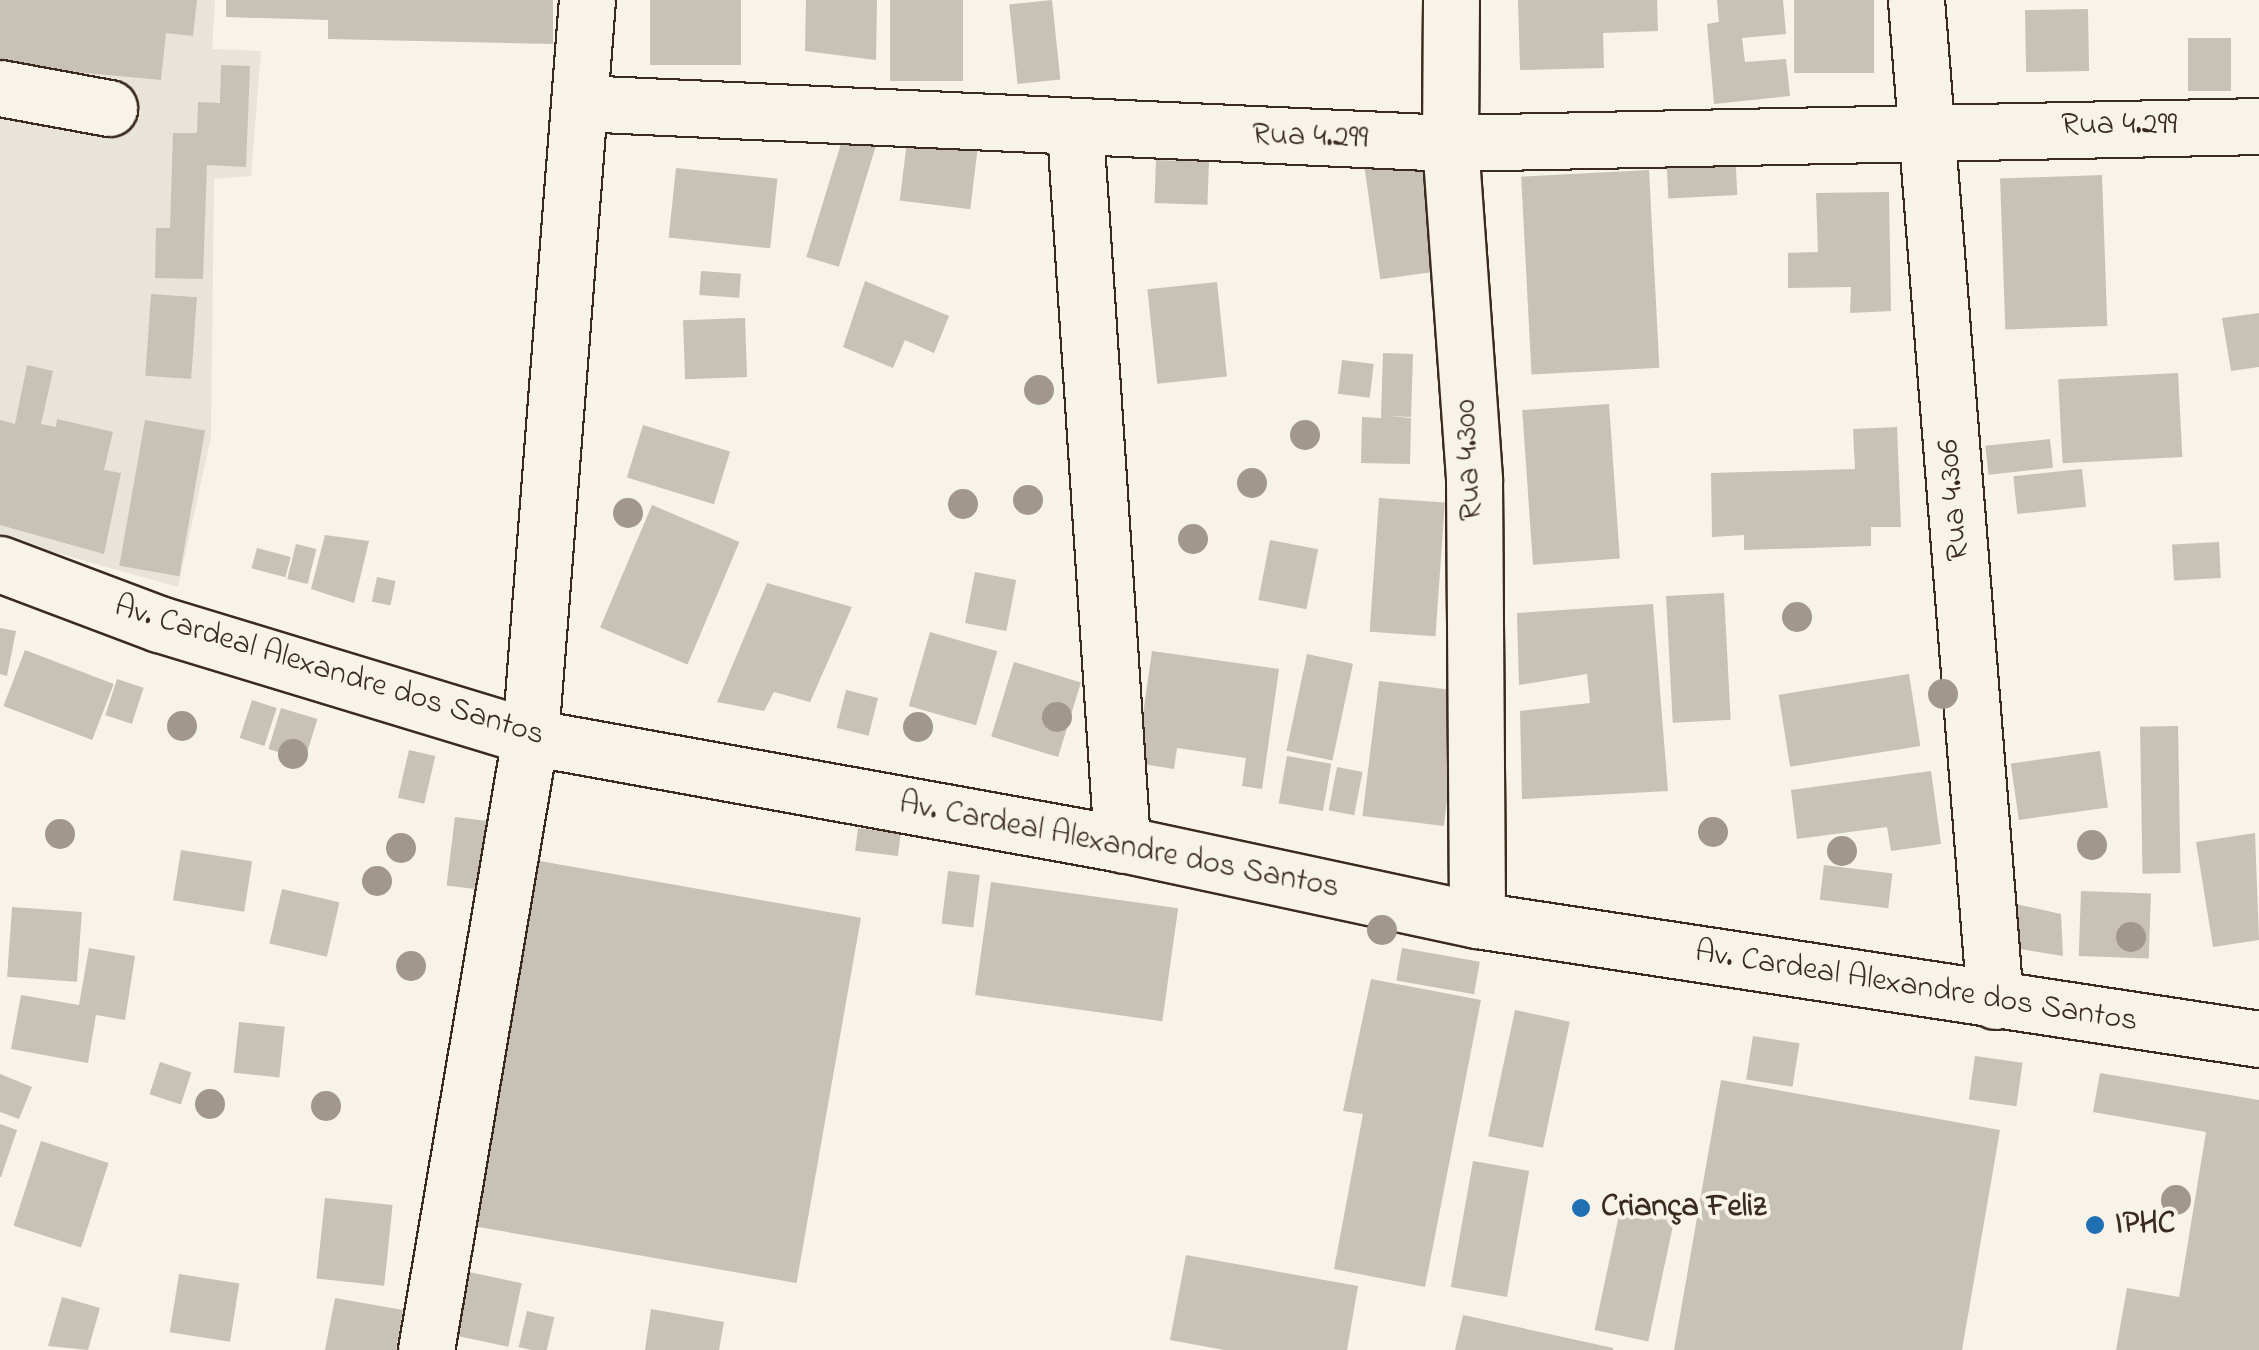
<!DOCTYPE html>
<html>
<head>
<meta charset="utf-8">
<style>
	body { margin:0 }
	#map { position:relative; width:2259px; height:1350px; overflow:hidden; background:#f7f3e8; font-family:"Indie Flower",sans-serif }
	div>[style] { position:absolute }
	.built>* { inset:0; background:#e9e4d9 }
	.building>* { inset:0; background:#c8c1b6; transform-origin:0 0 }
	.roads { filter:drop-shadow(2px 0 #3b2a1e) drop-shadow(-2px 0 #3b2a1e) drop-shadow(0 2px #3b2a1e) drop-shadow(0 -2px #3b2a1e) }
	.minor>* { height:55px; margin:-27.5px; padding:0 27.5px; transform-origin:27.5px; border-radius:27.5px; background:#f7f3e8 }
	.trees>* { width:30px; height:30px; margin:-15px; border-radius:50%; background:#a1978c }
	.dots>* { width:28px; height:28px; translate:-50% -50%; box-sizing:border-box; border:5px solid #f7f3e8; border-radius:50% }
	span { translate:-50% -50%; white-space:nowrap; text-align:center; line-height:1.15; -webkit-text-stroke:8px #f7f3e8; paint-order:stroke }
	.street-label { font-size:32px; color:#3b2a1e }
	.poi-label { font-size:32px; color:#3b2a1e; font-weight:700 }
	.left { translate:0 -50%; text-align:left }
</style>
</head>
<body>
<div id="map">
	<div class="built">
		<i style="clip-path:polygon(0 0,215px 0,212px 49px,261px 51px,251px 176px,214px 179px,211px 437px,178px 587px,0 537px)"></i>
	</div>
	<div class="building">
		<i style="clip-path:polygon(0 0,197px 0,193px 36px,166px 33px,161px 80px,0 65px)"></i>
		<i style="clip-path:polygon(226px 0,553px 0,553px 44px,328px 39px,328px 20px,226px 17px)"></i>
		<i style="left:650px;top:0;width:91px;height:65px"></i>
		<i style="clip-path:polygon(806px 0,877px 0,876px 60px,805px 51px)"></i>
		<i style="left:890px;top:0;width:73px;height:81px"></i>
		<i style="left:1052px;top:0;width:80px;height:43px;rotate:84deg"></i>
		<i style="clip-path:polygon(1518px 0,1657px 0,1658px 31px,1603px 33px,1604px 68px,1520px 70px)"></i>
		<i style="clip-path:polygon(1717px 0,1783px 0,1786px 34px,1742px 38px,1745px 62px,1786px 59px,1790px 96px,1714px 104px,1707px 24px,1719px 22px)"></i>
		<i style="left:1794px;top:0;width:80px;height:73px"></i>
		<i style="left:2088px;top:9px;width:62px;height:63px;rotate:89deg"></i>
		<i style="left:2188px;top:38px;width:43px;height:53px"></i>
		<i style="clip-path:polygon(221px 65px,250px 66px,246px 167px,207px 165px,203px 279px,155px 278px,156px 228px,170px 228px,173px 133px,197px 133px,198px 102px,220px 103px)"></i>
		<i style="left:847px;top:124px;width:34px;height:139px;rotate:17deg"></i>
		<i style="left:908px;top:133px;width:71px;height:68px;rotate:7deg"></i>
		<i style="left:1735px;top:151px;width:44px;height:69px;rotate:87deg"></i>
		<i style="left:1432px;top:159px;width:112px;height:68px;rotate:82deg"></i>
		<i style="left:1156px;top:160px;width:53px;height:43px;rotate:2deg"></i>
		<i style="left:676px;top:168px;width:102px;height:70px;rotate:6deg"></i>
		<i style="left:1649px;top:170px;width:198px;height:128px;rotate:87deg"></i>
		<i style="left:2102px;top:175px;width:151px;height:102px;rotate:88deg"></i>
		<i style="clip-path:polygon(1889px 192px,1891px 311px,1850px 313px,1851px 287px,1788px 288px,1788px 253px,1818px 252px,1816px 193px)"></i>
		<i style="left:701px;top:271px;width:40px;height:24px;rotate:4deg"></i>
		<i style="clip-path:polygon(865px 281px,949px 316px,934px 353px,905px 340px,893px 368px,843px 347px)"></i>
		<i style="left:1217px;top:282px;width:95px;height:70px;rotate:84deg"></i>
		<i style="left:151px;top:294px;width:46px;height:82px;rotate:4deg"></i>
		<i style="clip-path:polygon(2259px 313px,2259px 367px,2231px 371px,2222px 318px)"></i>
		<i style="left:745px;top:318px;width:59px;height:62px;rotate:88deg"></i>
		<i style="clip-path:polygon(1383px 353px,1413px 354px,1411px 417px,1388px 416px,1411px 418px,1410px 464px,1361px 463px,1362px 417px,1381px 418px)"></i>
		<i style="left:1342px;top:360px;width:32px;height:34px;rotate:7deg"></i>
		<i style="clip-path:polygon(27px 365px,53px 371px,41px 424px,56px 427px,57px 419px,113px 432px,104px 470px,121px 473px,104px 554px,0 525px,0 420px,15px 424px)"></i>
		<i style="left:2178px;top:373px;width:84px;height:120px;rotate:87deg"></i>
		<i style="left:1609px;top:404px;width:155px;height:87px;rotate:86deg"></i>
		<i style="left:145px;top:420px;width:61px;height:148px;rotate:10deg"></i>
		<i style="left:643px;top:425px;width:91px;height:55px;rotate:17deg"></i>
		<i style="clip-path:polygon(1897px 427px,1901px 527px,1871px 527px,1871px 546px,1744px 550px,1744px 535px,1712px 537px,1711px 473px,1855px 469px,1853px 429px)"></i>
		<i style="left:2050px;top:439px;width:29px;height:65px;rotate:84deg"></i>
		<i style="left:2082px;top:469px;width:38px;height:69px;rotate:84deg"></i>
		<i style="left:1379px;top:498px;width:66px;height:134px;rotate:4deg"></i>
		<i style="left:652px;top:505px;width:95px;height:133px;rotate:23deg"></i>
		<i style="clip-path:polygon(325px 535px,369px 541px,354px 603px,311px 589px)"></i>
		<i style="left:1270px;top:540px;width:49px;height:61px;rotate:11deg"></i>
		<i style="left:2219px;top:542px;width:36px;height:47px;rotate:87deg"></i>
		<i style="left:296px;top:544px;width:21px;height:36px;rotate:14deg"></i>
		<i style="left:257px;top:548px;width:35px;height:21px;rotate:15deg"></i>
		<i style="left:975px;top:572px;width:42px;height:52px;rotate:11deg"></i>
		<i style="left:377px;top:577px;width:19px;height:25px;rotate:12deg"></i>
		<i style="clip-path:polygon(767px 583px,852px 607px,810px 702px,774px 692px,764px 711px,717px 702px)"></i>
		<i style="left:1724px;top:593px;width:127px;height:58px;rotate:87deg"></i>
		<i style="clip-path:polygon(1653px 604px,1668px 791px,1522px 799px,1520px 711px,1590px 703px,1587px 674px,1519px 685px,1517px 613px)"></i>
		<i style="clip-path:polygon(0 628px,16px 631px,7px 676px,0 674px)"></i>
		<i style="left:930px;top:632px;width:70px;height:77px;rotate:16deg"></i>
		<i style="left:25px;top:650px;width:95px;height:60px;rotate:21deg"></i>
		<i style="clip-path:polygon(1152px 651px,1279px 669px,1262px 789px,1242px 786px,1246px 758px,1177px 748px,1174px 769px,1136px 763px)"></i>
		<i style="left:1307px;top:654px;width:47px;height:99px;rotate:12deg"></i>
		<i style="left:1014px;top:662px;width:70px;height:78px;rotate:17deg"></i>
		<i style="left:1909px;top:674px;width:73px;height:132px;rotate:81deg"></i>
		<i style="left:117px;top:679px;width:28px;height:38px;rotate:18deg"></i>
		<i style="left:1379px;top:681px;width:82px;height:136px;rotate:7deg"></i>
		<i style="left:846px;top:690px;width:33px;height:39px;rotate:14deg"></i>
		<i style="left:252px;top:700px;width:26px;height:40px;rotate:18deg"></i>
		<i style="left:281px;top:708px;width:38px;height:43px;rotate:17deg"></i>
		<i style="left:2178px;top:726px;width:147px;height:38px;rotate:89deg"></i>
		<i style="left:409px;top:750px;width:27px;height:49px;rotate:13deg"></i>
		<i style="left:2100px;top:751px;width:57px;height:90px;rotate:82deg"></i>
		<i style="left:1287px;top:756px;width:45px;height:48px;rotate:10deg"></i>
		<i style="left:1337px;top:767px;width:26px;height:44px;rotate:11deg"></i>
		<i style="clip-path:polygon(1931px 771px,1941px 844px,1891px 851px,1887px 827px,1797px 839px,1791px 790px)"></i>
		<i style="left:455px;top:817px;width:41px;height:69px;rotate:7deg"></i>
		<i style="left:858px;top:828px;width:43px;height:23px;rotate:7deg"></i>
		<i style="clip-path:polygon(2255px 833px,2259px 940px,2213px 947px,2196px 842px)"></i>
		<i style="left:181px;top:850px;width:72px;height:51px;rotate:9deg"></i>
		<i style="left:534px;top:860px;width:332px;height:371px;rotate:10deg"></i>
		<i style="left:1824px;top:865px;width:69px;height:35px;rotate:7deg"></i>
		<i style="left:948px;top:871px;width:32px;height:53px;rotate:7deg"></i>
		<i style="left:991px;top:882px;width:189px;height:114px;rotate:8deg"></i>
		<i style="left:282px;top:889px;width:59px;height:56px;rotate:13deg"></i>
		<i style="left:2081px;top:891px;width:70px;height:65px;rotate:2deg"></i>
		<i style="clip-path:polygon(2011px 903px,2061px 914px,2063px 956px,2013px 948px)"></i>
		<i style="left:12px;top:907px;width:70px;height:70px;rotate:4deg"></i>
		<i style="clip-path:polygon(89px 948px,135px 956px,125px 1020px,96px 1015px,88px 1063px,11px 1049px,21px 995px,79px 1005px)"></i>
		<i style="left:1402px;top:948px;width:79px;height:33px;rotate:10deg"></i>
		<i style="clip-path:polygon(1371px 979px,1481px 1000px,1425px 1287px,1334px 1269px,1363px 1114px,1343px 1111px)"></i>
		<i style="left:1515px;top:1010px;width:56px;height:129px;rotate:12deg"></i>
		<i style="left:239px;top:1022px;width:46px;height:51px;rotate:6deg"></i>
		<i style="left:1753px;top:1036px;width:47px;height:44px;rotate:9deg"></i>
		<i style="left:1975px;top:1056px;width:48px;height:44px;rotate:8deg"></i>
		<i style="left:160px;top:1062px;width:33px;height:34px;rotate:18deg"></i>
		<i style="clip-path:polygon(2100px 1073px,2259px 1100px,2259px 1350px,2116px 1350px,2127px 1288px,2179px 1297px,2206px 1132px,2093px 1112px)"></i>
		<i style="clip-path:polygon(0 1074px,32px 1087px,19px 1119px,0 1112px)"></i>
		<i style="clip-path:polygon(1721px 1080px,2000px 1130px,1962px 1350px,1674px 1350px)"></i>
		<i style="clip-path:polygon(0 1124px,17px 1130px,1px 1177px,0 1177px)"></i>
		<i style="left:41px;top:1141px;width:71px;height:89px;rotate:18deg"></i>
		<i style="left:1473px;top:1161px;width:57px;height:128px;rotate:10deg"></i>
		<i style="left:325px;top:1198px;width:68px;height:81px;rotate:6deg"></i>
		<i style="left:1622px;top:1201px;width:55px;height:132px;rotate:12deg"></i>
		<i style="clip-path:polygon(1186px 1255px,1358px 1286px,1347px 1350px,1224px 1350px,1170px 1340px)"></i>
		<i style="left:469px;top:1272px;width:54px;height:65px;rotate:12deg"></i>
		<i style="left:179px;top:1274px;width:61px;height:59px;rotate:9deg"></i>
		<i style="clip-path:polygon(62px 1297px,100px 1308px,88px 1350px,48px 1346px)"></i>
		<i style="clip-path:polygon(335px 1298px,403px 1310px,396px 1350px,325px 1350px)"></i>
		<i style="clip-path:polygon(651px 1309px,724px 1322px,719px 1350px,645px 1350px)"></i>
		<i style="left:527px;top:1311px;width:28px;height:37px;rotate:13deg"></i>
		<i style="clip-path:polygon(1463px 1315px,1613px 1348px,1613px 1350px,1455px 1350px)"></i>
	</div>
	<div class="roads">
		<div class="minor">
			<i style="left:1451px;top:0;width:143px;rotate:90.4deg"></i>
			<i style="left:1450px;top:143px;width:338px;rotate:85.9deg"></i>
			<i style="left:1474px;top:480px;width:440px;rotate:89.6deg"></i>
			<i style="left:1916px;top:0;width:1004px;rotate:85.49deg"></i>
			<i style="left:0;top:88px;width:111px;rotate:10.4deg"></i>
			<i style="left:579px;top:103px;width:872px;rotate:2.63deg"></i>
			<i style="left:1450px;top:143px;width:809px;rotate:-1.2deg"></i>
			<i style="left:1075px;top:130px;width:716px;rotate:86.23deg"></i>
			<i style="left:0;top:564px;width:170px;rotate:20.7deg"></i>
			<i style="left:159px;top:624px;width:388px;rotate:16.9deg"></i>
			<i style="left:530px;top:737px;width:602px;rotate:10.25deg"></i>
			<i style="left:1122px;top:844px;width:363px;rotate:12.1deg"></i>
			<i style="left:1477px;top:920px;width:791px;rotate:8.65deg"></i>
			<i style="left:426px;top:1350px;width:622px;rotate:-80.37deg"></i>
			<i style="left:530px;top:737px;width:739px;rotate:-85.58deg"></i>
		</div>
	</div>
	<div class="trees">
		<i style="left:1039px;top:390px"></i>
		<i style="left:1305px;top:435px"></i>
		<i style="left:1252px;top:483px"></i>
		<i style="left:1028px;top:500px"></i>
		<i style="left:963px;top:504px"></i>
		<i style="left:628px;top:513px"></i>
		<i style="left:1193px;top:539px"></i>
		<i style="left:1797px;top:617px"></i>
		<i style="left:1943px;top:694px"></i>
		<i style="left:1057px;top:717px"></i>
		<i style="left:182px;top:726px"></i>
		<i style="left:918px;top:727px"></i>
		<i style="left:293px;top:754px"></i>
		<i style="left:1713px;top:832px"></i>
		<i style="left:60px;top:834px"></i>
		<i style="left:2092px;top:845px"></i>
		<i style="left:401px;top:848px"></i>
		<i style="left:1842px;top:851px"></i>
		<i style="left:377px;top:881px"></i>
		<i style="left:1382px;top:930px"></i>
		<i style="left:2131px;top:937px"></i>
		<i style="left:411px;top:966px"></i>
		<i style="left:210px;top:1104px"></i>
		<i style="left:326px;top:1106px"></i>
		<i style="left:2176px;top:1200px"></i>
	</div>
	<div class="dots">
		<i style="left:1581px;top:1208px;background:#1f6fb2"></i>
		<i style="left:2095px;top:1225px;background:#1f6fb2"></i>
	</div>
	<div class="street-label">
		<span style="left:2119px;top:126px">Rua 4.299</span>
		<span style="left:1310px;top:138px;rotate:2deg">Rua 4.299</span>
		<span style="left:1470px;top:460px;rotate:-93deg">Rua 4.300</span>
		<span style="left:1955px;top:500px;rotate:-95deg">Rua 4.306</span>
		<span style="left:329px;top:672px;rotate:17deg">Av. Cardeal Alexandre dos Santos</span>
		<span style="left:1119px;top:847px;rotate:11deg">Av. Cardeal Alexandre dos Santos</span>
		<span style="left:1916px;top:988px;rotate:9deg">Av. Cardeal Alexandre dos Santos</span>
	</div>
	<div class="poi-label">
		<span class="left" style="left:1601px;top:1208px">Criança Feliz</span>
		<span class="left" style="left:2115px;top:1225px">IPHC</span>
	</div>
</div>
</body>
</html>
